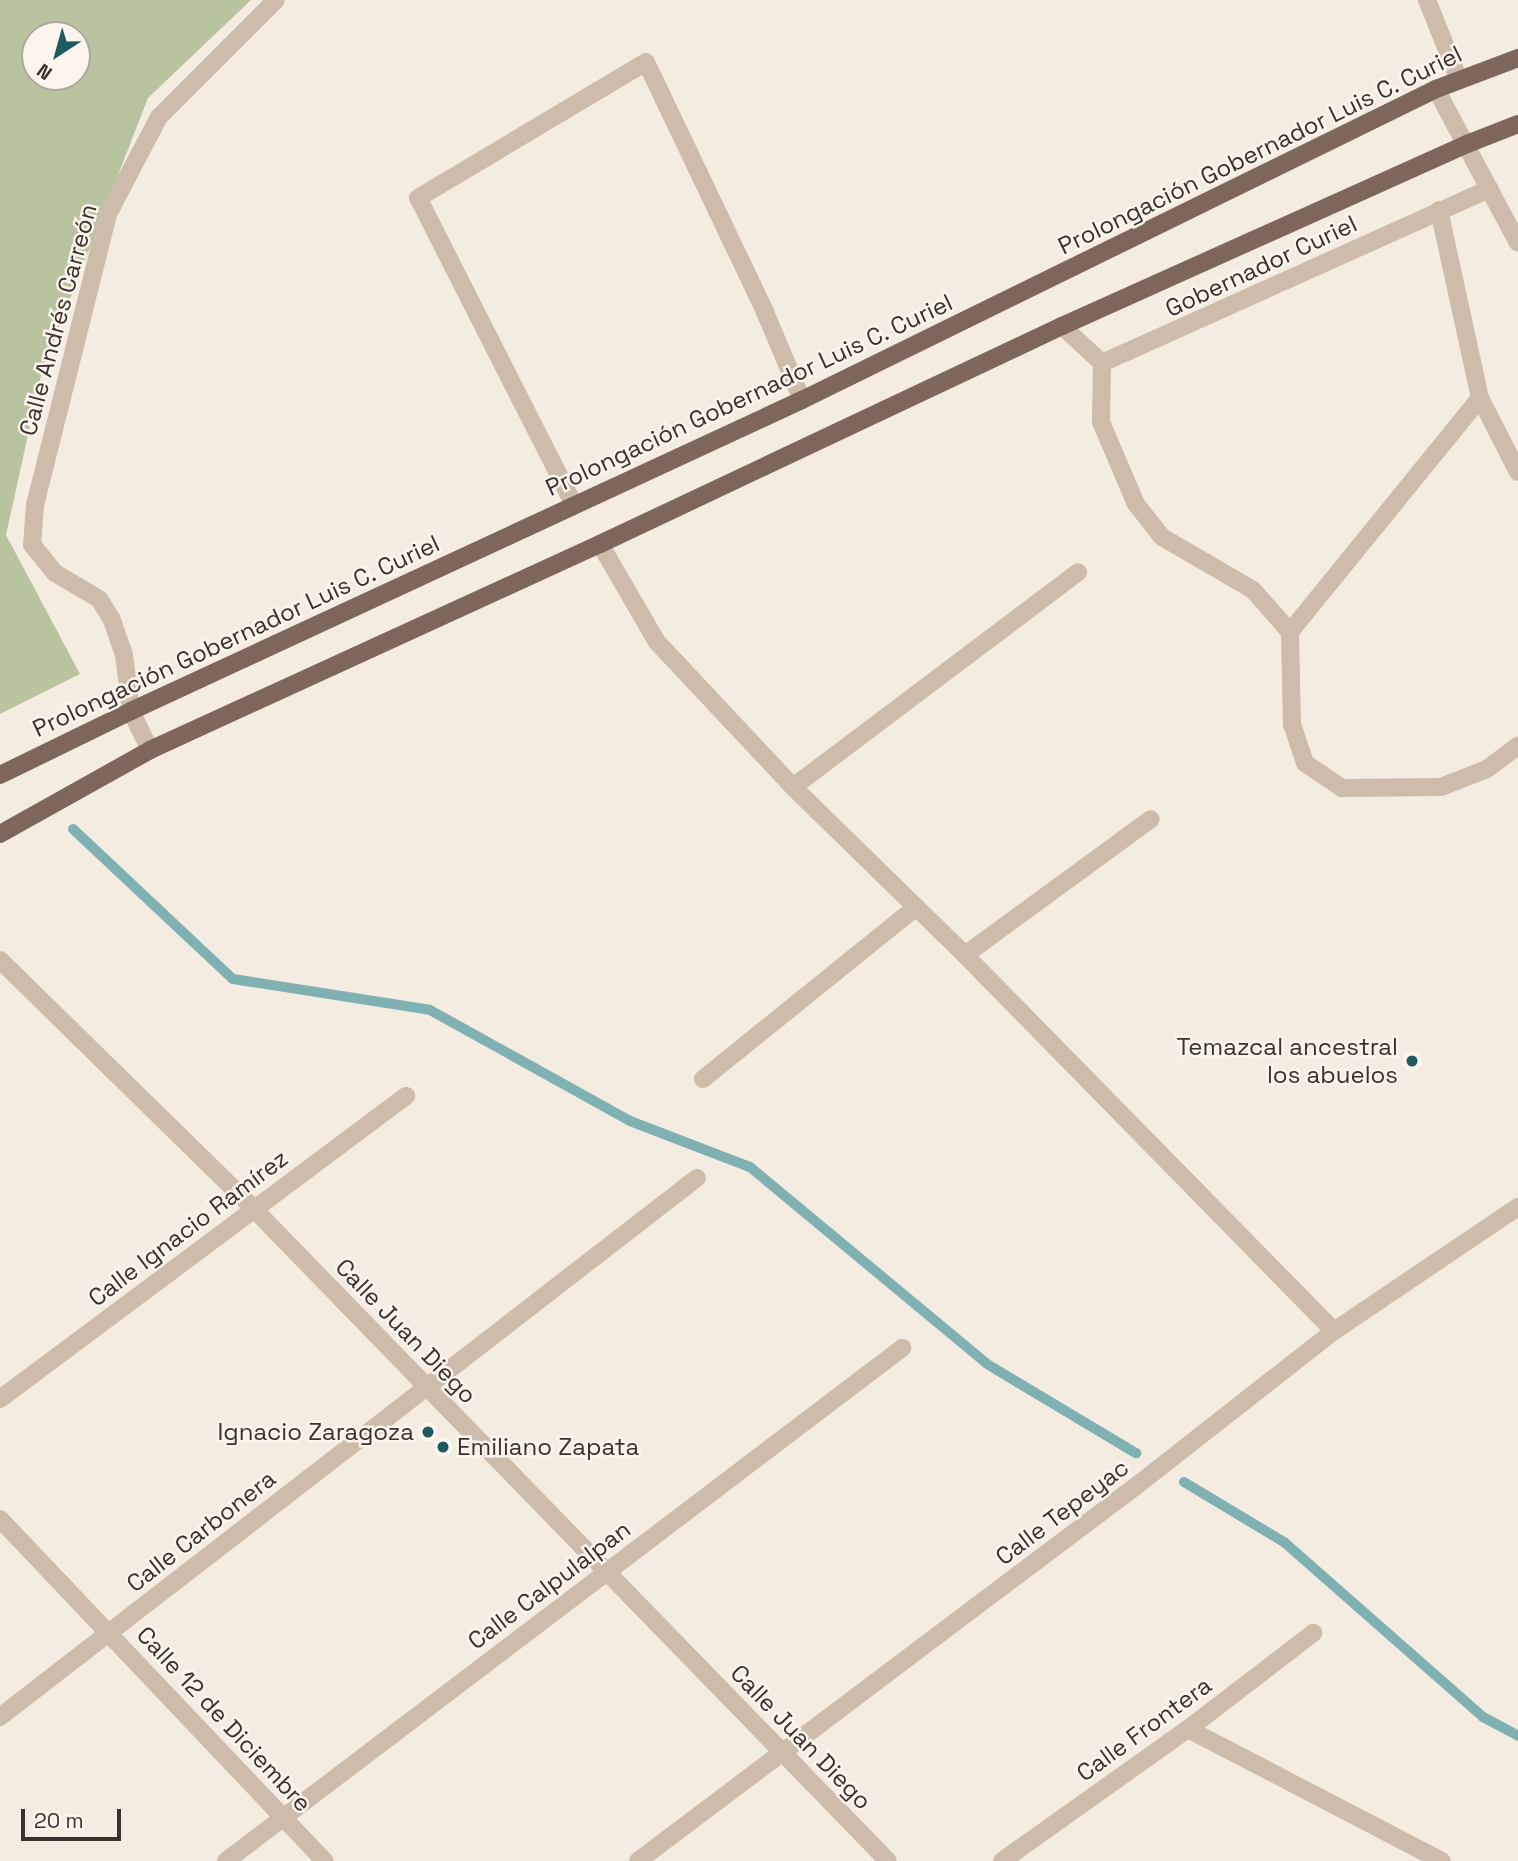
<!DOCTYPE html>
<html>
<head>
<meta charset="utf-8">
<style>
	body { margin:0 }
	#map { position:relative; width:1518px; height:1861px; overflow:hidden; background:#f4ebe1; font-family:"Space Grotesk",sans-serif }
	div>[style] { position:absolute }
	.green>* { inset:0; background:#b8c4a0 }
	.stream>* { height:10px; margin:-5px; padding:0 5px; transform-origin:5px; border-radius:5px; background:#7fb0b2 }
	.minor>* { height:18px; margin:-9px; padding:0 9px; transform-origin:9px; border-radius:9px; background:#cdbbac }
	.major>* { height:18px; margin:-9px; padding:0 9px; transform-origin:9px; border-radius:9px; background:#7d675c }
	.dots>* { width:19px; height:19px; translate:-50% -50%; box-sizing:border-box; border:4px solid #fbf5ee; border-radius:50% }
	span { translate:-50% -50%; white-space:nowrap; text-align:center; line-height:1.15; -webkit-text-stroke:5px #fbf5ee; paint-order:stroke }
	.street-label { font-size:24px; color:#3b302b }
	.poi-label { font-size:24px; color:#3b302b }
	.right { translate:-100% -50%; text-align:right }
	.left { translate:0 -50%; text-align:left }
	.north { position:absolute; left:21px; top:21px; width:70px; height:70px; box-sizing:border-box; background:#fbf5ee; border:2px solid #aea6a0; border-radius:50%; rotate:216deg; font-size:19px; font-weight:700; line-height:28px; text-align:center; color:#3b302b }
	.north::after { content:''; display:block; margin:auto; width:24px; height:32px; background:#1f5a5e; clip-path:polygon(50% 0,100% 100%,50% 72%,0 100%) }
	.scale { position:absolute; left:21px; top:1809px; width:100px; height:32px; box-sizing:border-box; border:4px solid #3b302b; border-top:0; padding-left:9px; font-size:21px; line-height:24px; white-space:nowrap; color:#3b302b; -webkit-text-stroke:5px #fbf5ee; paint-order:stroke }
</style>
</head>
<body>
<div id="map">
	<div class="green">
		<i style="clip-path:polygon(evenodd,0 0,251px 0,148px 98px,42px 371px,6px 535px,80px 674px,0 714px,0 0,35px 35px,77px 35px,77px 77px,35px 77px,35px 35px)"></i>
	</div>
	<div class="stream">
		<i style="left:73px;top:829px;width:219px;rotate:43.2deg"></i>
		<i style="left:233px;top:979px;width:199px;rotate:8.9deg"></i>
		<i style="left:430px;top:1010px;width:229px;rotate:29deg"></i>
		<i style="left:630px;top:1121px;width:129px;rotate:21deg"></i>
		<i style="left:750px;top:1167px;width:308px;rotate:39.7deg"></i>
		<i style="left:987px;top:1364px;width:174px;rotate:30.9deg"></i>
		<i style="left:1184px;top:1482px;width:117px;rotate:31deg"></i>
		<i style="left:1284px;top:1542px;width:265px;rotate:41.3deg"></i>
		<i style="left:1483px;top:1717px;width:40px;rotate:28deg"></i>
	</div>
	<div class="minor">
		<i style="left:1427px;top:0;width:86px;rotate:68.2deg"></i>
		<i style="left:1436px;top:89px;width:174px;rotate:62deg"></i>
		<i style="left:1439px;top:210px;width:192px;rotate:77.7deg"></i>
		<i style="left:1480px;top:398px;width:83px;rotate:62.8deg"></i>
		<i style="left:1062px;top:326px;width:54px;rotate:42.8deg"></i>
		<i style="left:1102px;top:363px;width:59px;rotate:91deg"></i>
		<i style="left:1101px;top:422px;width:89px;rotate:66.9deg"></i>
		<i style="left:1136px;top:504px;width:42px;rotate:51.8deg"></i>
		<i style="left:1162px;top:537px;width:105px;rotate:30.2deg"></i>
		<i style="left:1253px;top:590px;width:56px;rotate:48.6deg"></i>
		<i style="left:1102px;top:363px;width:425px;rotate:-24.2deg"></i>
		<i style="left:1480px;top:398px;width:301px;rotate:129.1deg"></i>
		<i style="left:1290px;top:632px;width:92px;rotate:88.8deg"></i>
		<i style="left:1292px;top:724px;width:41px;rotate:71.6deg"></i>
		<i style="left:1305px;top:763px;width:45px;rotate:34deg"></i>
		<i style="left:1342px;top:788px;width:99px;rotate:-0.6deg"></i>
		<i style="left:1441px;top:787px;width:49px;rotate:-21.4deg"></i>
		<i style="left:1487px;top:769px;width:39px;rotate:-37deg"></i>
		<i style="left:574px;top:505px;width:344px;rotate:-116.9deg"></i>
		<i style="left:418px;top:198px;width:265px;rotate:-30.8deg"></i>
		<i style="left:646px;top:62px;width:277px;rotate:64.5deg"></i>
		<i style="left:765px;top:312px;width:95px;rotate:67.2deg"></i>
		<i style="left:600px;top:544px;width:113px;rotate:59.8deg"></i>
		<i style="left:657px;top:642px;width:199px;rotate:46.8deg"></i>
		<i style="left:793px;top:787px;width:240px;rotate:44.3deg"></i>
		<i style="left:965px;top:955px;width:527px;rotate:45.54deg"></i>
		<i style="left:150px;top:750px;width:43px;rotate:-116deg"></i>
		<i style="left:131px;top:711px;width:56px;rotate:-97.1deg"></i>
		<i style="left:124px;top:655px;width:39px;rotate:-109deg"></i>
		<i style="left:111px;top:618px;width:22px;rotate:-122deg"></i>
		<i style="left:99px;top:599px;width:51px;rotate:-149.4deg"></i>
		<i style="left:55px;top:573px;width:36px;rotate:-129deg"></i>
		<i style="left:32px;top:545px;width:40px;rotate:-85.7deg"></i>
		<i style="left:35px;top:505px;width:300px;rotate:-75.9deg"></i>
		<i style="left:108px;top:214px;width:110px;rotate:-62.3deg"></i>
		<i style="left:159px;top:117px;width:165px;rotate:-45deg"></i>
		<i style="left:793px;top:787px;width:357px;rotate:-37deg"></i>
		<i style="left:965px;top:955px;width:230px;rotate:-36.2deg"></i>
		<i style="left:0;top:960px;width:356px;rotate:44.4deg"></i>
		<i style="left:254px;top:1209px;width:909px;rotate:45.8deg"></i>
		<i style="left:703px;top:1079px;width:274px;rotate:-38.9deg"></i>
		<i style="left:0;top:1399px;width:507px;rotate:-36.73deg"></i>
		<i style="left:0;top:1519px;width:472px;rotate:46.5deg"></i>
		<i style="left:0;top:1717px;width:881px;rotate:-37.72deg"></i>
		<i style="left:1188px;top:1729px;width:286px;rotate:27.5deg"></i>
		<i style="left:226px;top:1861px;width:849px;rotate:-37.19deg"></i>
		<i style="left:638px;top:1861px;width:628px;rotate:-36.98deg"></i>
		<i style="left:1140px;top:1483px;width:246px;rotate:-38.1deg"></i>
		<i style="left:1334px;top:1331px;width:222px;rotate:-34deg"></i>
		<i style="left:1002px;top:1861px;width:228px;rotate:-35.4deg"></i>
		<i style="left:1188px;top:1729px;width:158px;rotate:-37.5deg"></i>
	</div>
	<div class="major">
		<i style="left:0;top:775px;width:146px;rotate:-26deg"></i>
		<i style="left:131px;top:711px;width:740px;rotate:-24.87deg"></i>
		<i style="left:802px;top:400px;width:706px;rotate:-26.13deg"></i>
		<i style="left:1436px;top:89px;width:88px;rotate:-20.7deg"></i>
		<i style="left:0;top:834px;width:172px;rotate:-29.2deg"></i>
		<i style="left:150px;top:750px;width:495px;rotate:-24.6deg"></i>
		<i style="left:600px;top:544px;width:511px;rotate:-25.26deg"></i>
		<i style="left:1062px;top:326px;width:444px;rotate:-24.2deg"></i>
		<i style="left:1467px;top:144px;width:55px;rotate:-21.4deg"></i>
	</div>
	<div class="dots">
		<i style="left:1412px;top:1061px;background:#1f5a5e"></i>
		<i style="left:428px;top:1432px;background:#1f5a5e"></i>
		<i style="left:443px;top:1447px;background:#1f5a5e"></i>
	</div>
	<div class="street-label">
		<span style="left:1260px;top:150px;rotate:-26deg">Prolongación Gobernador Luis C. Curiel</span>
		<span style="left:1261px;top:266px;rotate:-25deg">Gobernador Curiel</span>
		<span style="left:58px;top:320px;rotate:-75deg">Calle Andrés Carreón</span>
		<span style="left:749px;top:395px;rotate:-25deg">Prolongación Gobernador Luis C. Curiel</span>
		<span style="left:236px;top:636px;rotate:-25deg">Prolongación Gobernador Luis C. Curiel</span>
		<span style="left:188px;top:1228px;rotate:-37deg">Calle Ignacio Ramírez</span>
		<span style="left:406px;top:1331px;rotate:46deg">Calle Juan Diego</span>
		<span style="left:1062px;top:1512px;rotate:-37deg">Calle Tepeyac</span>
		<span style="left:201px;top:1531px;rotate:-38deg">Calle Carbonera</span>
		<span style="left:549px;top:1585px;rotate:-37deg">Calle Calpulalpan</span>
		<span style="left:224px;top:1719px;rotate:47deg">Calle 12 de Diciembre</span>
		<span style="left:1144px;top:1729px;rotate:-36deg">Calle Frontera</span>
		<span style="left:801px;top:1737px;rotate:46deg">Calle Juan Diego</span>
	</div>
	<div class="poi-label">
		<span class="right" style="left:1398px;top:1061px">Temazcal ancestral<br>los abuelos</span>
		<span class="right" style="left:414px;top:1432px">Ignacio Zaragoza</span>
		<span class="left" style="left:457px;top:1447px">Emiliano Zapata</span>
	</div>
	<div class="north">N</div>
	<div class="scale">20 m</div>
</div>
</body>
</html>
